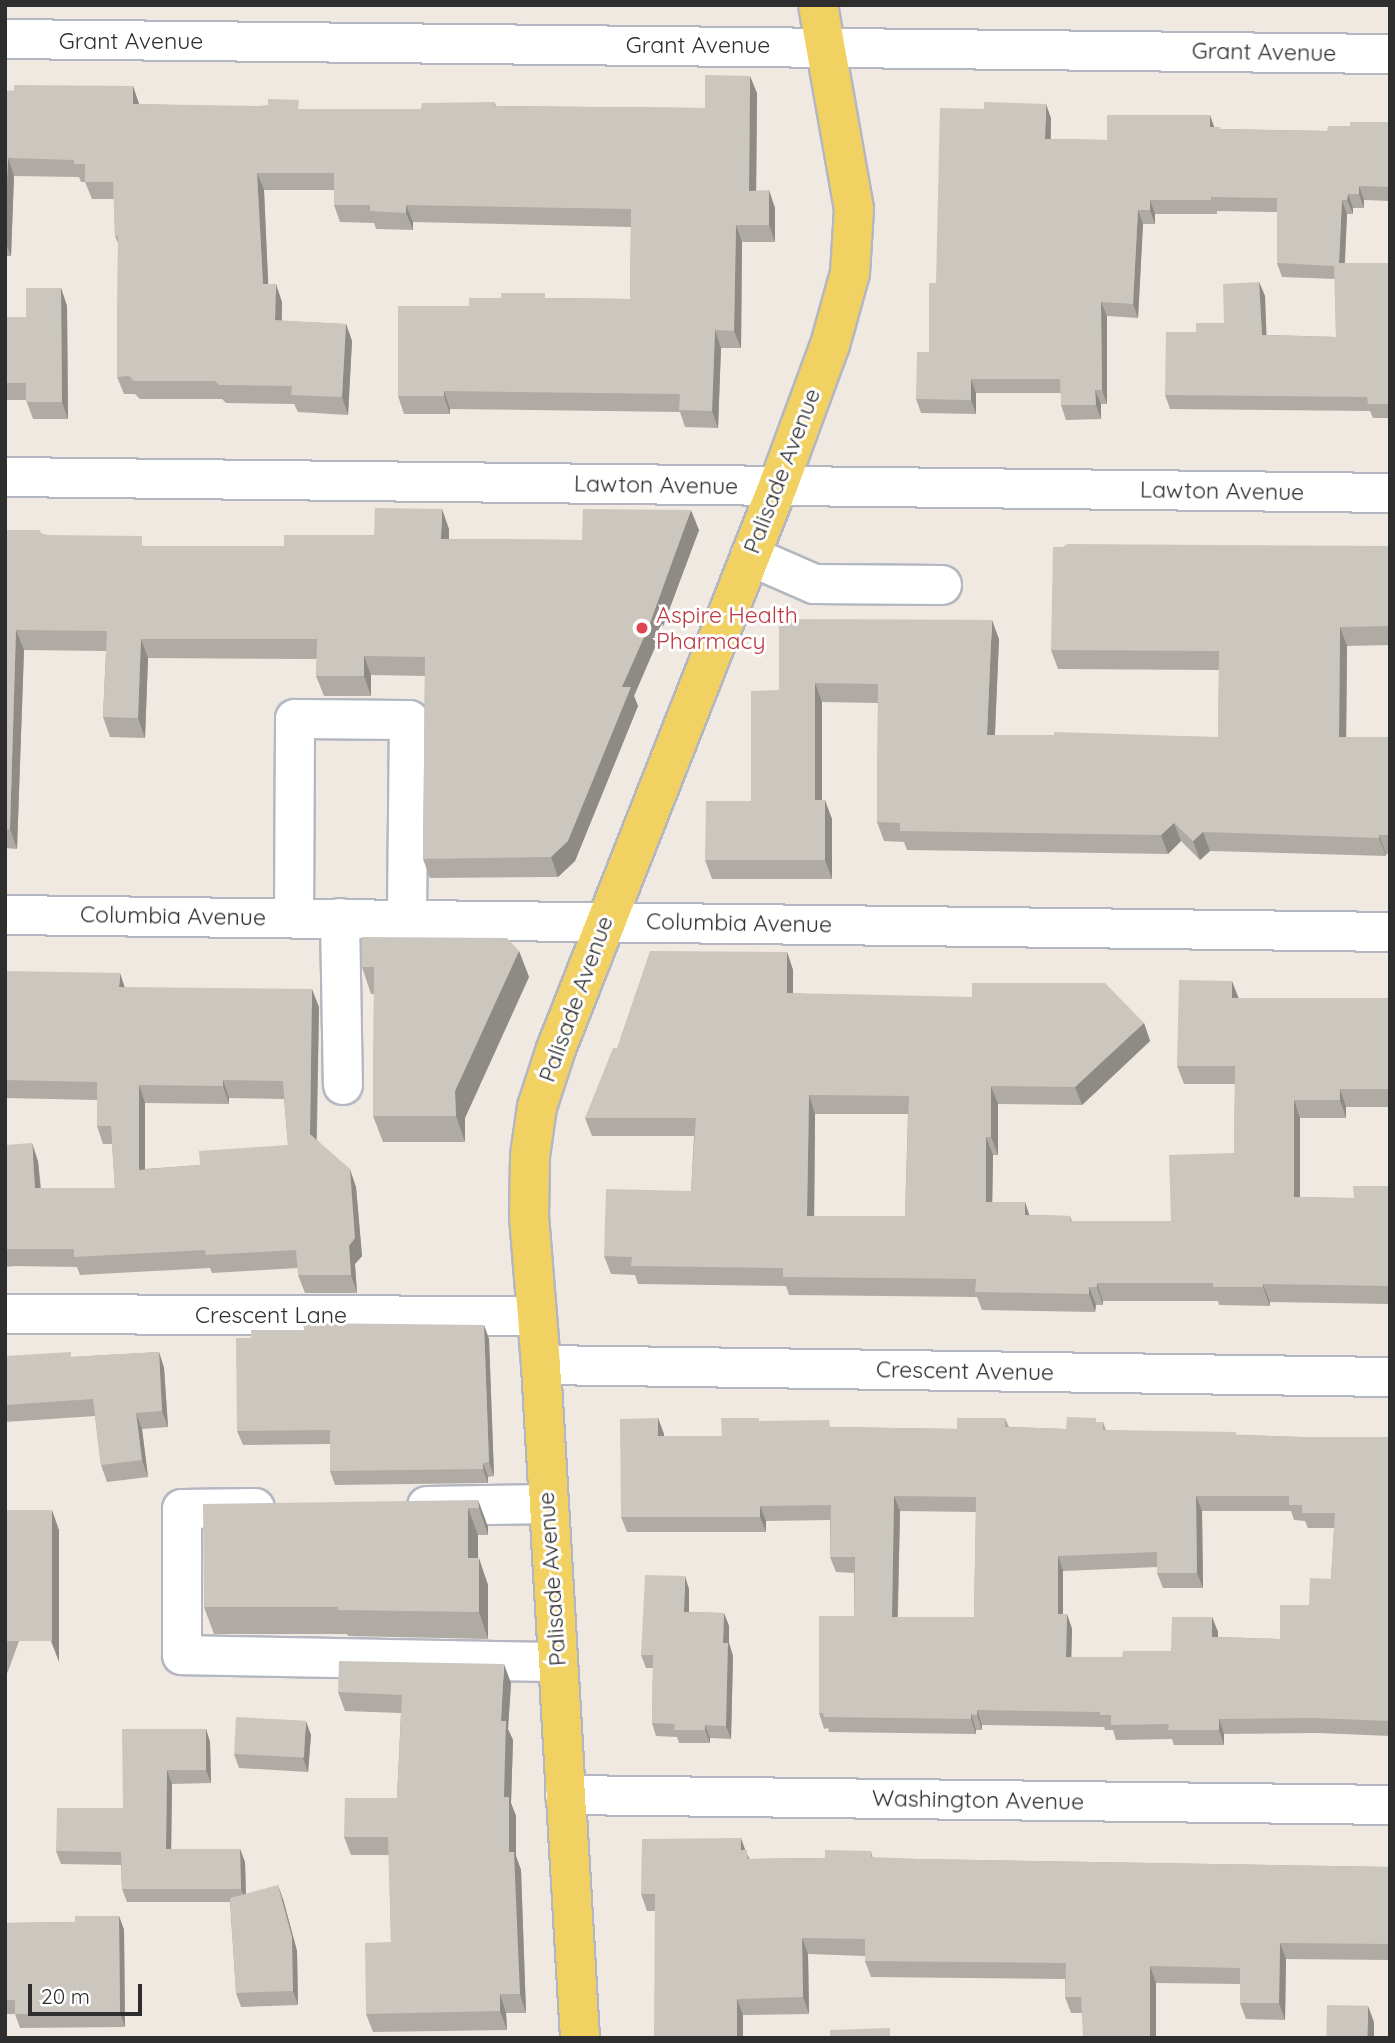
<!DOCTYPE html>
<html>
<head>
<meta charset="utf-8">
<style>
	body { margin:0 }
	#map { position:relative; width:1395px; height:2043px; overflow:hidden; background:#efe9e1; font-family:Quicksand,sans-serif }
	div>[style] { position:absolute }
	.roads { filter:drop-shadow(2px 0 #b4b7c1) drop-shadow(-2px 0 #b4b7c1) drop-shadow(0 2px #b4b7c1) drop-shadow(0 -2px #b4b7c1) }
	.minor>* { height:38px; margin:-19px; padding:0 19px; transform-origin:19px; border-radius:19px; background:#fff }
	.major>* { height:38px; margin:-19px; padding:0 19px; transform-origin:19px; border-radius:19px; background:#f2d163 }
	.wall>* { inset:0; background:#afaba4; transform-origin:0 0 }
	.shaded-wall>* { inset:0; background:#8e8b86 }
	.building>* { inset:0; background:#cbc7bf; transform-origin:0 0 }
	.dots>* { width:19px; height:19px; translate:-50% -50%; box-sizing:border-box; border:4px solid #fff; border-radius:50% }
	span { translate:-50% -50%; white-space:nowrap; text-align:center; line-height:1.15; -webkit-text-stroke:6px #fff; paint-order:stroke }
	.street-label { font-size:23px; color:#2e2e2e }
	.health-label { font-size:23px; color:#be3a42 }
	.left { translate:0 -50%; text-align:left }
	.frame { position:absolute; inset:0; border:7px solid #2e2e2e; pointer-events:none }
	.scale { position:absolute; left:28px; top:1984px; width:114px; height:32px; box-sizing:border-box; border:4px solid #2e2e2e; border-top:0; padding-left:9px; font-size:21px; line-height:24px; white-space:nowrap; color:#2e2e2e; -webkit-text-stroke:5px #fff; paint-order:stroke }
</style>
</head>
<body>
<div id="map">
	<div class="roads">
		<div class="minor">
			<i style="left:5px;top:39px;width:1385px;rotate:0.62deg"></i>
			<i style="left:5px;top:477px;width:1385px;rotate:0.66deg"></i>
			<i style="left:750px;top:556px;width:70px;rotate:23.6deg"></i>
			<i style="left:814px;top:584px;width:128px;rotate:0.4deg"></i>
			<i style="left:5px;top:915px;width:1385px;rotate:0.7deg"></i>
			<i style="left:294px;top:918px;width:199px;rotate:-89.7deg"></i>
			<i style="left:295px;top:719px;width:114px;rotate:0.5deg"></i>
			<i style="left:409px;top:720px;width:198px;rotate:90.6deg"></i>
			<i style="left:340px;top:918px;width:167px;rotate:89deg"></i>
			<i style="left:5px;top:1314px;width:532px;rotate:0.22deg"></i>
			<i style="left:541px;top:1365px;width:849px;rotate:0.81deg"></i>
			<i style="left:427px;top:1506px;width:120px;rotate:-1deg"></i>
			<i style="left:255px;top:1508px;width:73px;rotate:179.2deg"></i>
			<i style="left:182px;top:1509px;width:146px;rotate:90deg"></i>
			<i style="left:182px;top:1655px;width:375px;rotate:1.1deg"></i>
			<i style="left:565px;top:1795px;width:825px;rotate:0.69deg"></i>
		</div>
		<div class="major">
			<i style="left:580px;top:2038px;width:674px;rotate:-93.32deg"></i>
			<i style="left:541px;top:1365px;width:149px;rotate:-94.6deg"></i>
			<i style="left:529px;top:1216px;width:60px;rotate:-89deg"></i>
			<i style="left:530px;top:1156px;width:49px;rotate:-81.9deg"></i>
			<i style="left:537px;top:1107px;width:61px;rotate:-71.9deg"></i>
			<i style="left:556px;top:1049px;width:605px;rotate:-68.48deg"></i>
			<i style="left:778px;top:486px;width:150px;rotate:-69.8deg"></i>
			<i style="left:830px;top:345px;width:75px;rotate:-74.5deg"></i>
			<i style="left:850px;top:273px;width:64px;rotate:-86.4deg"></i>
			<i style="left:854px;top:209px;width:207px;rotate:-100deg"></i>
		</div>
	</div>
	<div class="wall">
		<i style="clip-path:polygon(133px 86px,139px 104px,302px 109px,421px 109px,494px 102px,496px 106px,705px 108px,757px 93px,756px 190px,775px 208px,775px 242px,742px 242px,741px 348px,721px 348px,718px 428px,685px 427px,680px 412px,450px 409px,450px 414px,404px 414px,398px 396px,469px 306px,546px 298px,630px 299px,631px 227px,413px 222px,413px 230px,376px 229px,374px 223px,340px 222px,334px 205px,334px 190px,264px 190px,268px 284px,282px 302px,282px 321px,346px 324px,352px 341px,348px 415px,298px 412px,294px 404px,226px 403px,222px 399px,140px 399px,135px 394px,124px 394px,117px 377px,118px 243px,115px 236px,114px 199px,92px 199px,85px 182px,81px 182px,79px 177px,14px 176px,11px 256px,5px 256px,5px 91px)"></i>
		<i style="clip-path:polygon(1051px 118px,1051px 139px,1107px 140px,1214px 127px,1221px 129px,1327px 131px,1350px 126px,1390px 122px,1390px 201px,1364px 200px,1364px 208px,1353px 208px,1353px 214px,1347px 214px,1345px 263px,1390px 263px,1390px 418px,1373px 418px,1370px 411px,1170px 409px,1165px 395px,1196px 332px,1224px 323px,1259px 282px,1265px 296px,1266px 335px,1336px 337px,1335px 279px,1282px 277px,1277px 263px,1277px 212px,1217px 211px,1217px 214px,1155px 214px,1155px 224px,1143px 224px,1138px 318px,1107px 316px,1107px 404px,1101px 404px,1101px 419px,1066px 420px,1061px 405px,1061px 393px,976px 393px,976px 414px,921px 413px,916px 399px,929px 352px,936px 283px)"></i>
		<i style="clip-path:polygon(61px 288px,67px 306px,68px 419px,33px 419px,26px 400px,5px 400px,5px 317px,26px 317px)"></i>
		<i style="clip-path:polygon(449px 529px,449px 539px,582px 540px,699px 530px,656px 645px,634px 696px,638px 706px,575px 861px,558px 877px,430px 878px,423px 859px,425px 676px,371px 675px,371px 696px,324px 696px,316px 676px,317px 659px,148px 658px,145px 738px,110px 737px,103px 717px,106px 651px,24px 650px,17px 849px,5px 848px,5px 530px,145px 546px,284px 546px,374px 535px)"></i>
		<i style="clip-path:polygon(1390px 546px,1390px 645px,1347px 646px,1346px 737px,1390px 737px,1390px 854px,1386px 854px,1386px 856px,1210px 851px,1200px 860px,1181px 841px,1168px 854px,907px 850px,904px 842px,884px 841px,877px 822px,878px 703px,822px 702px,822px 800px,832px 819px,832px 879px,712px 879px,705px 860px,751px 801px,779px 690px,999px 639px,995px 735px,1218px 737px,1219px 670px,1058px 669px,1051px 650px)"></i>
		<i style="clip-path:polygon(519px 951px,529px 977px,465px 1118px,465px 1142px,383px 1142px,373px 1116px,374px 994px,371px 994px,362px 967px)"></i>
		<i style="clip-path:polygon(evenodd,787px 952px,793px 970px,793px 993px,1144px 1023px,1150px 1041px,1082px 1105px,998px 1104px,998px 1155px,993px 1155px,992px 1202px,1025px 1202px,1029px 1215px,1070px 1216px,1072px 1221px,1171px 1221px,1234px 1153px,1235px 1084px,1184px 1084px,1177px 1066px,1238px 998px,1390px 998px,1390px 1107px,1346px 1107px,1346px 1118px,1300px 1118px,1300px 1197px,1354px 1198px,1390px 1186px,1390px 1304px,1270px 1302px,1270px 1306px,1219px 1305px,1218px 1301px,1103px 1301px,1103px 1305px,1096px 1305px,1095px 1312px,982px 1310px,977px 1297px,789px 1295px,786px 1286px,638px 1284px,635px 1275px,611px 1274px,604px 1256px,691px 1191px,694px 1136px,592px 1136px,585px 1118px,617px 1048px,787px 952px,815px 1114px,908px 1114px,905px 1216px,814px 1216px,815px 1114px)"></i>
		<i style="clip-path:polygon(evenodd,5px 971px,125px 987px,319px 1007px,317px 1140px,356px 1187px,362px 1256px,355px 1264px,357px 1293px,305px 1293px,298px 1275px,298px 1268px,212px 1273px,210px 1268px,80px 1275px,77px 1267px,16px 1266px,5px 1267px,5px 1145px,38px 1161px,41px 1188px,115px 1188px,112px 1144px,103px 1144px,97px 1126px,97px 1100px,5px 1098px,5px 971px,229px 1098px,284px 1099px,288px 1145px,200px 1165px,145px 1169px,145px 1103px,229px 1104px,229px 1098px)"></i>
		<i style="clip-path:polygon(484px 1325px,489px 1339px,494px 1476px,488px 1477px,488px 1483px,335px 1485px,330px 1471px,330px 1444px,243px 1445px,237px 1431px,251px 1338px,304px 1330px)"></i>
		<i style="clip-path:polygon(159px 1352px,164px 1368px,168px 1427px,142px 1429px,148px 1477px,107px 1482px,101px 1465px,95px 1416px,5px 1422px,5px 1356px,72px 1357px)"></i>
		<i style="clip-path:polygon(evenodd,658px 1418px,664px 1436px,722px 1436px,761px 1421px,832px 1427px,957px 1429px,1005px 1418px,1009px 1427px,1066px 1429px,1097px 1422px,1103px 1422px,1106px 1430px,1301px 1437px,1390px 1437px,1390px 1736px,1318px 1733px,1224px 1734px,1224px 1745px,1174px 1745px,1172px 1739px,1116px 1740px,1113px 1730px,1105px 1730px,1104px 1727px,982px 1725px,982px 1730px,976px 1730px,976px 1734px,829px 1732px,828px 1728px,824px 1729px,819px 1713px,854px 1616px,854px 1573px,836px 1572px,830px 1557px,830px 1520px,766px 1521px,766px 1532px,627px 1532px,621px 1517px,658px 1418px,900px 1511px,976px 1512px,974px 1617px,898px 1617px,900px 1511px,658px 1418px,1202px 1511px,1291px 1511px,1294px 1520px,1305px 1521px,1308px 1528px,1334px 1528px,1331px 1579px,1280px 1639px,1218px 1637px,1218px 1632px,1212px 1617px,1171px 1651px,1122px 1657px,1071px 1657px,1072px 1629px,1067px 1614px,1063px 1614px,1063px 1571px,1157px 1567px,1157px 1573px,1163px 1588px,1203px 1588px,1202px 1511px)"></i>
		<i style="clip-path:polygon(478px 1500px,488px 1527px,488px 1535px,478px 1535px,478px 1558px,488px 1585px,488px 1639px,348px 1636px,347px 1634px,214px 1634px,204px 1607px)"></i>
		<i style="left:5px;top:1510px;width:58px;height:152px;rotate:20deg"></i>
		<i style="clip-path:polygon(689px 1589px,689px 1612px,724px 1613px,729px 1626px,729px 1643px,733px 1656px,731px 1739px,710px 1738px,710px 1743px,679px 1743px,677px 1737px,656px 1736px,652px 1723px,653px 1668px,646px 1668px,641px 1655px)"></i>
		<i style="clip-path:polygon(511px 1683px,508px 1729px,513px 1740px,511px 1803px,516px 1816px,516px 1856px,521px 1870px,526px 2013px,506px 2013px,507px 2030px,373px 2032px,366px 2014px,391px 1942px,389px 1855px,351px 1855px,344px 1837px,397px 1798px,401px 1713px,345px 1711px,338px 1692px)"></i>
		<i style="clip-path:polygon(206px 1729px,210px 1742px,211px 1783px,172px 1784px,171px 1849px,240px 1849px,245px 1862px,246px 1894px,283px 1899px,297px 1951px,298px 2005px,241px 2007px,236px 1993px,230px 1902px,127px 1902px,122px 1889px,121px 1865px,61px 1864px,56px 1851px,123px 1808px)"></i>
		<i style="clip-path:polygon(311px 1735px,308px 1772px,239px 1768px,234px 1754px)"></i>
		<i style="clip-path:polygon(745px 1850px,750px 1859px,825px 1858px,871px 1851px,873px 1858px,918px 1859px,1390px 1867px,1390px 1960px,1286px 1959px,1285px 2020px,1246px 2019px,1240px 2003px,1240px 1984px,1156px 1983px,1082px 2013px,1071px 2013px,1065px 1997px,1065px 1979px,871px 1977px,865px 1961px,865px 1956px,808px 1954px,809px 2014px,743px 2015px,655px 1911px,647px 1911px,641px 1894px)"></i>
		<i style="clip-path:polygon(119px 1916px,124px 1930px,125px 2027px,20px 2028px,15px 2014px,5px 2014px,5px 1923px,75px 1922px)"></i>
	</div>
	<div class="shaded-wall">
		<i style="clip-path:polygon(750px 76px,757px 93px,756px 208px,749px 191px)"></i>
		<i style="clip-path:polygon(133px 86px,139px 104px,133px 104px)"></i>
		<i style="clip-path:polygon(1046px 104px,1051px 118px,1050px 153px,1045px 139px)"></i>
		<i style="clip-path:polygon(1210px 115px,1215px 129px,1210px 127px)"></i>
		<i style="clip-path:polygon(8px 158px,14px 176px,11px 256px,5px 241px)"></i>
		<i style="clip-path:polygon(257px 173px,264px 190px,269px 301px,263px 284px)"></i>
		<i style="clip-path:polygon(1359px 186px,1364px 200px,1364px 208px,1359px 194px)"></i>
		<i style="clip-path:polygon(769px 190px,775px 208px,775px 242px,769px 225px)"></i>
		<i style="clip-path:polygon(1348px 194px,1353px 208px,1353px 214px,1347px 200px)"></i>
		<i style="clip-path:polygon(1150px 200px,1155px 214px,1155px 224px,1150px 210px)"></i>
		<i style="clip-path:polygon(1342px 200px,1347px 214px,1344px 277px,1339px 263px)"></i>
		<i style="clip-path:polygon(406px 205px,413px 222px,413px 230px,406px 213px)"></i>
		<i style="clip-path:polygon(1138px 210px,1143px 224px,1138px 318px,1133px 304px)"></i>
		<i style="clip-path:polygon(736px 225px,742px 242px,741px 348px,734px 331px)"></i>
		<i style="clip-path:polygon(1259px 282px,1265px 296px,1267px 349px,1262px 335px)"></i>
		<i style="clip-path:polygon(276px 284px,282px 302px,281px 338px,275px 320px)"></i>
		<i style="clip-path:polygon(61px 288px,67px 306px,68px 419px,62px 402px)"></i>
		<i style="clip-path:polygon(1101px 302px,1107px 316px,1107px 404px,1102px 390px)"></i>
		<i style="clip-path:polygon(346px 324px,352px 341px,348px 415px,342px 397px)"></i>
		<i style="clip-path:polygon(715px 330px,721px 348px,718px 428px,712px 411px)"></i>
		<i style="clip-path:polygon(971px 379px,976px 393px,976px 414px,971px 400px)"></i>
		<i style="clip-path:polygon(1095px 390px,1101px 404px,1101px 419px,1096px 405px)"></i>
		<i style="clip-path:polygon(444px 391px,450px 409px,450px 414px,444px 396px)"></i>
		<i style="clip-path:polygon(442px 509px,449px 529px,449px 558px,441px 539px)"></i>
		<i style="clip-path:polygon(691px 510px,699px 530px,656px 645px,634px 696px,638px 706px,575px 861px,558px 877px,551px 857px)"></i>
		<i style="clip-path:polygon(992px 620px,999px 639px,994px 753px,987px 735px)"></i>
		<i style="clip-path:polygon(1340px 627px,1347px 646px,1346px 756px,1339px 737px)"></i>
		<i style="clip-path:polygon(16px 630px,24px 650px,17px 849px,10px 829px)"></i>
		<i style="clip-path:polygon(141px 639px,148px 658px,145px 738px,138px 718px)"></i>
		<i style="clip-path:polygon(364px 656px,371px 675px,371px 696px,364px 676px)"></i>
		<i style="clip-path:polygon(815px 683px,822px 702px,822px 819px,815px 800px)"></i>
		<i style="clip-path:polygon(825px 800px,832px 819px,832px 879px,825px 860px)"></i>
		<i style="clip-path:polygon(1174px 823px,1181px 841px,1168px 854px,1161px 835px)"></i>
		<i style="clip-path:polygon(1203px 832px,1210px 851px,1200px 860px,1193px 841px)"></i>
		<i style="clip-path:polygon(1379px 835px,1386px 854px,1386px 856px,1379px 838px)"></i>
		<i style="clip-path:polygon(519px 951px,529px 977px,465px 1118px,465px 1142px,456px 1116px,455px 1091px)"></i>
		<i style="clip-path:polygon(787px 952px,793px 970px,793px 1011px,787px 993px)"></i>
		<i style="clip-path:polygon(120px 973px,126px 991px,119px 987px)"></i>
		<i style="clip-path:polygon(1232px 981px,1239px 999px,1232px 998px)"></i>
		<i style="clip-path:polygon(312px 989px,319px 1007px,316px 1152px,310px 1134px)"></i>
		<i style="clip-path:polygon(1144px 1023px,1150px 1041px,1082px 1105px,1075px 1087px)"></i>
		<i style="clip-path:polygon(223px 1080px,229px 1098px,229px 1104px,223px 1086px)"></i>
		<i style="clip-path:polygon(139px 1085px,145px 1103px,145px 1188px,139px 1170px)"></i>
		<i style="clip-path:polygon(991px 1086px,998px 1104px,998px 1155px,991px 1137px)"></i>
		<i style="clip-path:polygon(1340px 1089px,1346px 1107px,1346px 1118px,1340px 1100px)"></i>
		<i style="clip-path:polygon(809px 1095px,815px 1114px,814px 1234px,807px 1216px)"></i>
		<i style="clip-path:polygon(1294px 1100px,1300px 1118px,1300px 1215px,1294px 1197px)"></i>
		<i style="clip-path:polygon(986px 1137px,993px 1155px,992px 1220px,986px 1202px)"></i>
		<i style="clip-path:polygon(32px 1143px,38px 1161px,42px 1206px,35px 1188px)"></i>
		<i style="clip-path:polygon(350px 1169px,356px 1187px,362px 1256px,355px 1264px,357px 1293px,351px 1275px,349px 1246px)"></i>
		<i style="clip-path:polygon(1025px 1202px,1031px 1220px,1025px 1215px)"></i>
		<i style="clip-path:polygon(1097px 1283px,1103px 1301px,1103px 1305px,1097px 1287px)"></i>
		<i style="clip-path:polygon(1263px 1284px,1270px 1302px,1270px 1306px,1263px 1287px)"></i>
		<i style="clip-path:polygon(1089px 1287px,1096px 1305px,1095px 1312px,1089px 1294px)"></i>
		<i style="clip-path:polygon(484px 1325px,489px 1339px,494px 1476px,489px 1462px)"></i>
		<i style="clip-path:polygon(159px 1352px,164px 1368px,168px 1427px,162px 1411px)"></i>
		<i style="clip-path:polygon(136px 1413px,142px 1429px,148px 1477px,142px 1460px)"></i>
		<i style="clip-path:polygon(658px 1418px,664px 1434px,664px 1452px,658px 1436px)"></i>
		<i style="clip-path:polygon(483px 1463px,488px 1477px,488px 1483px,483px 1469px)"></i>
		<i style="clip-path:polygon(894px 1496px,900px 1511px,897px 1633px,892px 1617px)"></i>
		<i style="clip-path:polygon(1196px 1496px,1202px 1511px,1203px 1588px,1197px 1573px)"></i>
		<i style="clip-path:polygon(478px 1500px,488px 1527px,488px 1535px,479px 1508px)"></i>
		<i style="clip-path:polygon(760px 1506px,766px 1521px,766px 1532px,760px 1517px)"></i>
		<i style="clip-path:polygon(468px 1508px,478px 1535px,478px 1584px,468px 1558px)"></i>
		<i style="clip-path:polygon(52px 1510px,59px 1530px,59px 1662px,51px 1641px)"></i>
		<i style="clip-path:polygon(1058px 1556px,1063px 1571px,1063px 1629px,1058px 1614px)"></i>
		<i style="clip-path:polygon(479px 1558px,488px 1585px,488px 1639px,479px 1612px)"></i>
		<i style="clip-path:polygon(685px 1576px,689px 1589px,689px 1625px,684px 1612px)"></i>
		<i style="clip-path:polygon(724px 1613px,729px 1626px,729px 1643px,733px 1656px,731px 1739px,726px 1726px,723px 1643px)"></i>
		<i style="clip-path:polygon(1067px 1614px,1072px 1629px,1071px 1672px,1066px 1657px)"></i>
		<i style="clip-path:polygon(1212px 1617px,1218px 1632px,1218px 1652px,1212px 1637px)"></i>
		<i style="clip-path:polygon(504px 1664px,511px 1683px,508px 1729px,513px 1740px,511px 1803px,516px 1816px,516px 1856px,521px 1870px,526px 2013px,520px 1994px,504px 1797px,501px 1721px)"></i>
		<i style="clip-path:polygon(977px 1710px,982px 1725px,982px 1730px,977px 1715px)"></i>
		<i style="clip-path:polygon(971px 1714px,976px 1730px,976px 1734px,971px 1719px)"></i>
		<i style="clip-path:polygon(1219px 1719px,1224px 1734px,1224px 1745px,1219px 1730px)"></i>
		<i style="clip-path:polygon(306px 1721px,311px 1735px,308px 1772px,303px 1758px)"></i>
		<i style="clip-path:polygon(705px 1725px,710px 1738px,710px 1743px,705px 1730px)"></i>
		<i style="clip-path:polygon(206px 1729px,210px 1742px,211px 1783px,206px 1770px)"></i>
		<i style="clip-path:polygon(167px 1770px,172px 1784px,171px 1862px,166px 1849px)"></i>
		<i style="clip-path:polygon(741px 1838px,747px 1855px,741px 1850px)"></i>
		<i style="clip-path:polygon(240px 1849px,245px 1862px,246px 1902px,241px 1889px)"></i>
		<i style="clip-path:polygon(278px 1885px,283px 1899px,297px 1951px,298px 2005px,293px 1991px)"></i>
		<i style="clip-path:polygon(119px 1916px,124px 1930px,125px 2027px,120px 2013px)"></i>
		<i style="clip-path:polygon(802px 1938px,808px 1954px,809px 2014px,803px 1997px)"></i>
		<i style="clip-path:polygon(1280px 1943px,1286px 1959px,1285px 2020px,1279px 2003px)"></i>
		<i style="clip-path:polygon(1150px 1966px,1156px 1983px,1156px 2038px,1150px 2038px)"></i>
		<i style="clip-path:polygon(500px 1994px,506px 2013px,507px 2030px,500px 2011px)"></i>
		<i style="clip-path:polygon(737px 1999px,743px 2015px,743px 2038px,737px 2038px)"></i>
		<i style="clip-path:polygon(1368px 2006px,1374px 2022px,1374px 2038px,1367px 2038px)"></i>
	</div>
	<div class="building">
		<i style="clip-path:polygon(705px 75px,750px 76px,749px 191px,769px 190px,769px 225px,736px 225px,734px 331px,715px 330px,712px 411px,679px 410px,680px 394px,444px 391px,444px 396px,398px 396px,398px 306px,469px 306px,469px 298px,501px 298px,501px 293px,545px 293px,545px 298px,630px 299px,631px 209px,406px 205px,406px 213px,370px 211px,370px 205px,334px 205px,334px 173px,257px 173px,263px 284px,276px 284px,275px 320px,346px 324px,342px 397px,291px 395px,292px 386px,219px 385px,215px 381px,134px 381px,129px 376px,117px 377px,118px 236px,115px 236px,113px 182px,85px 182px,85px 164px,74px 164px,74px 160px,8px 158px,5px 218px,5px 91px,14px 91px,14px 85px,133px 86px,133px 104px,258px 106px,268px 105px,268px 99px,299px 100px,298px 109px,421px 109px,422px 103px,494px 102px,494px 106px,705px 108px)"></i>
		<i style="clip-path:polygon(984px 102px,1046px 104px,1045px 139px,1107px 140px,1107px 115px,1210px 115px,1210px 127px,1220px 127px,1220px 129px,1327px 131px,1328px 126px,1350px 126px,1350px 122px,1390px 122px,1390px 187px,1359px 186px,1359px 194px,1348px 194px,1347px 200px,1342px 200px,1339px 263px,1390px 263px,1390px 404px,1368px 404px,1367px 397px,1165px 395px,1166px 332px,1196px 332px,1196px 323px,1224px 323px,1223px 284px,1259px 282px,1262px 335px,1336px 337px,1334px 266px,1277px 263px,1277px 198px,1211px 197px,1211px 200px,1150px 200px,1150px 210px,1138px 210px,1133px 304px,1101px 302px,1102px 390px,1095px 390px,1096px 405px,1061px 405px,1060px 379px,971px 379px,971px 400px,916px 399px,917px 352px,929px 352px,929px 283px,936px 283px,940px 108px,984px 109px)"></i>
		<i style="clip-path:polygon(26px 288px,61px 288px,62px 402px,26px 402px,26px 383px,5px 383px,5px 317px,26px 317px)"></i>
		<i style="clip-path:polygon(375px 508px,442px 509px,441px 539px,582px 540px,583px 509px,691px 510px,649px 626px,622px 687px,631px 687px,568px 841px,551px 857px,423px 859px,425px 657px,364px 656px,364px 676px,316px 676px,317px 639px,141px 639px,138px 718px,103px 717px,107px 631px,16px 630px,10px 829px,5px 829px,5px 530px,39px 530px,43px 535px,142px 536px,142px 546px,284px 546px,284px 535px,374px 535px)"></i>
		<i style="clip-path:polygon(1067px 544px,1390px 546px,1390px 626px,1340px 627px,1339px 737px,1390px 737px,1390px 835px,1379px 835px,1379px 838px,1203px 832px,1193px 841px,1174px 823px,1161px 835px,900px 831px,900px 823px,877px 822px,878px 684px,815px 683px,815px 800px,825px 800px,825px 860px,705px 860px,706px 801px,751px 801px,751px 691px,779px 690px,779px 619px,992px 620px,987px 735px,1054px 735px,1054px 732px,1218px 737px,1219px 651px,1051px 650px,1053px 547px,1063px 547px)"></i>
		<i style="clip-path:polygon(362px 937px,507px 938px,519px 951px,455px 1091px,456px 1116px,373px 1116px,374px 967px,362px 967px)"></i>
		<i style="clip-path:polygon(evenodd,650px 951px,787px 952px,787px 993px,972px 997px,972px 983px,1105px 983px,1144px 1023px,1075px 1087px,991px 1086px,991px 1137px,986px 1137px,986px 1202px,1025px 1202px,1025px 1215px,1070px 1216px,1070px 1221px,1171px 1221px,1169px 1155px,1234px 1153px,1235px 1066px,1177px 1066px,1179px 980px,1232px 981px,1232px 998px,1390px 998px,1390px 1089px,1340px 1089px,1340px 1100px,1294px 1100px,1294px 1197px,1354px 1198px,1353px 1186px,1390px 1186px,1390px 1286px,1263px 1284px,1263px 1287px,1213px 1287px,1213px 1283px,1097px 1283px,1097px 1287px,1089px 1287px,1089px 1294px,975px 1292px,976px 1279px,783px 1277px,783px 1268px,631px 1266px,632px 1257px,604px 1256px,606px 1189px,691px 1191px,696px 1118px,585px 1118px,613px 1048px,617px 1048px,650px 951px,809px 1095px,909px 1096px,905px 1216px,807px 1216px,809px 1095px)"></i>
		<i style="clip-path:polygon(evenodd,5px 971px,120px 973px,119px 987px,312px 989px,310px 1134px,350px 1169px,355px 1238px,349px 1246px,351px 1275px,298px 1275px,296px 1250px,206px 1255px,205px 1250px,74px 1257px,74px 1249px,5px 1249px,5px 1145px,32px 1143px,35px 1188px,115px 1188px,111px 1126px,97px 1126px,97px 1082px,5px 1080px,5px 971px,223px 1080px,283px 1081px,288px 1145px,199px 1151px,200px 1165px,139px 1170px,139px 1085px,223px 1086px,223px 1080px)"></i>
		<i style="clip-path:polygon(303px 1323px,484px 1325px,489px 1462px,483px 1463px,483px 1469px,330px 1471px,330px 1430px,237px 1431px,236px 1338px,251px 1338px,251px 1330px,304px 1330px)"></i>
		<i style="clip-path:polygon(71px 1352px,71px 1357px,159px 1352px,162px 1411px,136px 1413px,142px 1460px,101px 1465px,93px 1399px,5px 1405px,5px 1356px)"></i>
		<i style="clip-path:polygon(evenodd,1067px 1417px,1096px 1418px,1096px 1422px,1103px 1422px,1103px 1430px,1236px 1432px,1236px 1435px,1301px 1437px,1390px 1437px,1390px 1721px,1312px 1718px,1219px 1719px,1219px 1730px,1168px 1730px,1169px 1724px,1111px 1725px,1111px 1715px,1100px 1715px,1100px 1712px,977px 1710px,977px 1715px,971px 1714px,971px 1719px,824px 1717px,823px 1713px,819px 1713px,819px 1616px,854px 1616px,855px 1557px,830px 1557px,831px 1505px,760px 1506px,760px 1517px,621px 1517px,620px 1419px,658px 1418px,658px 1436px,722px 1436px,721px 1418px,759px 1418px,759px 1421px,829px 1420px,830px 1427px,957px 1429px,957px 1418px,1005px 1418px,1005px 1427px,1066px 1429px,1067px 1417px,894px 1496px,976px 1497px,974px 1617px,892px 1617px,894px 1496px,1067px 1417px,1196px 1496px,1289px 1496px,1289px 1505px,1302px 1505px,1302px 1513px,1335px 1513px,1331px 1579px,1310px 1578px,1309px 1605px,1280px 1605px,1280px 1639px,1212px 1637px,1212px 1617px,1172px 1617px,1171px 1651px,1123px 1651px,1122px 1657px,1066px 1657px,1067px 1614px,1058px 1614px,1058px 1556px,1157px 1552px,1157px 1573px,1197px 1573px,1196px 1496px)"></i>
		<i style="clip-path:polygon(478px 1500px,479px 1508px,468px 1508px,468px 1558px,479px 1558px,479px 1612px,338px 1610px,338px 1607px,204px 1607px,203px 1504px)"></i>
		<i style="left:5px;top:1510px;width:47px;height:131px"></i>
		<i style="clip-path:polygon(645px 1575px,685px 1576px,684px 1612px,724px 1613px,723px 1643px,728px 1643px,726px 1726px,705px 1725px,705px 1730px,674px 1730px,675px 1724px,652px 1723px,653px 1655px,641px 1655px)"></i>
		<i style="clip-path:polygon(339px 1661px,504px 1664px,501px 1721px,506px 1721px,504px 1797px,509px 1797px,509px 1852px,514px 1852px,520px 1994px,500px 1994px,500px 2011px,366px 2014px,365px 1943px,391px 1942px,388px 1837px,344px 1837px,345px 1798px,397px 1798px,402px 1695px,338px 1692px)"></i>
		<i style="left:236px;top:1717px;width:70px;height:37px;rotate:3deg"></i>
		<i style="clip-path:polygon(122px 1729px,206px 1729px,206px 1770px,167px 1770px,166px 1849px,240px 1849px,241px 1889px,122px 1889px,121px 1852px,56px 1851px,57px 1808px,123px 1808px)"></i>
		<i style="clip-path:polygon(741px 1838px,741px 1850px,747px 1850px,747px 1859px,825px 1858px,825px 1850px,871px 1851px,871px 1857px,918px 1859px,1390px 1867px,1390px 1944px,1280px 1943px,1279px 2003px,1240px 2003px,1240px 1968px,1150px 1966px,1150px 2038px,1083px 2038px,1081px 1997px,1065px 1997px,1066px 1963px,865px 1961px,865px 1939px,802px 1938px,803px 1997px,737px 1999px,737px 2038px,654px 2038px,655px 1894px,641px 1894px,642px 1839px)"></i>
		<i style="clip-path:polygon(278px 1885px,292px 1937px,293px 1991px,236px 1993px,230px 1898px)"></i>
		<i style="clip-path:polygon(75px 1916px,119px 1916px,120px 2013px,15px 2014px,15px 2000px,5px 2000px,5px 1923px,75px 1922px)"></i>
		<i style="left:1327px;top:2005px;width:41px;height:33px;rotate:1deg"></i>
		<i style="clip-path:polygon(890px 2028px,890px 2038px,830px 2038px,830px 2030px)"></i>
	</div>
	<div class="dots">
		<i style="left:642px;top:628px;background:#e0444e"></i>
	</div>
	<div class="street-label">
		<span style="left:131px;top:41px">Grant Avenue</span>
		<span style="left:698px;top:45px">Grant Avenue</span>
		<span style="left:1264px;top:52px;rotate:1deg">Grant Avenue</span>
		<span style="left:782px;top:471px;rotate:-69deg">Palisade Avenue</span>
		<span style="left:656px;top:485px;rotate:1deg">Lawton Avenue</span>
		<span style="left:1222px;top:491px;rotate:1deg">Lawton Avenue</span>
		<span style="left:173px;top:916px;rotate:1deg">Columbia Avenue</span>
		<span style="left:739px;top:923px;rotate:1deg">Columbia Avenue</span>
		<span style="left:576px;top:999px;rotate:-70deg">Palisade Avenue</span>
		<span style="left:271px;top:1315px">Crescent Lane</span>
		<span style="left:965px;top:1371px;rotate:1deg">Crescent Avenue</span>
		<span style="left:552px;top:1579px;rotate:-94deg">Palisade Avenue</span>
		<span style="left:978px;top:1800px;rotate:1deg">Washington Avenue</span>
	</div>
	<div class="health-label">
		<span class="left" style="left:656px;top:628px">Aspire Health<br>Pharmacy</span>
	</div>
	<div class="frame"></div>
	<div class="scale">20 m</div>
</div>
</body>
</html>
